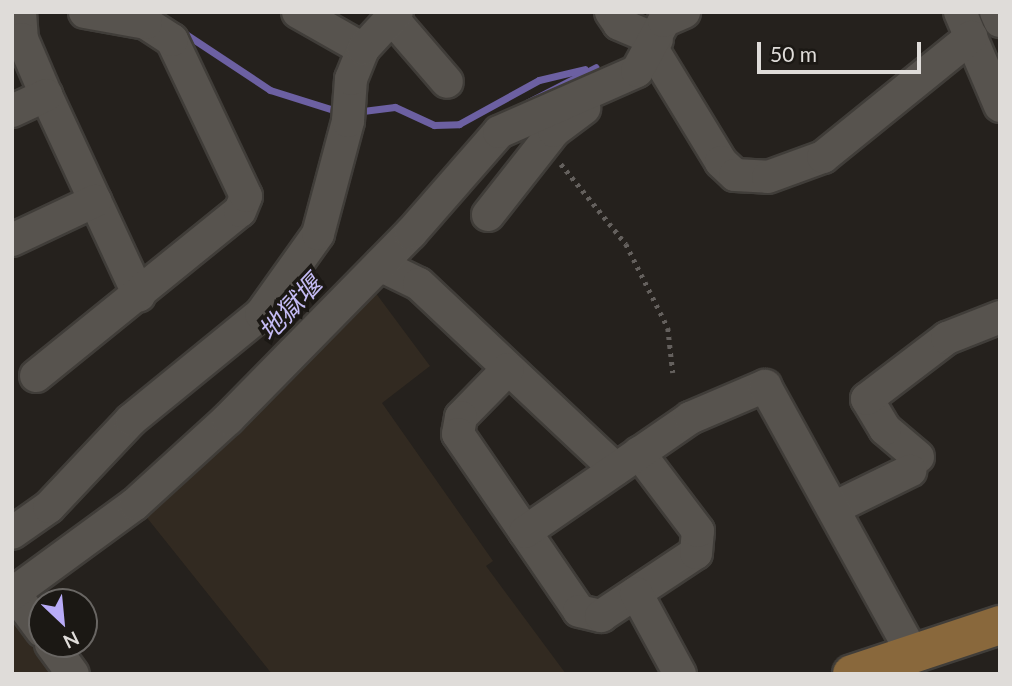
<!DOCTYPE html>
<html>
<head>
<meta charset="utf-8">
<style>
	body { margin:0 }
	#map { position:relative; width:1012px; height:686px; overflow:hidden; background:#25211d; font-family:Lato,"Noto Sans JP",sans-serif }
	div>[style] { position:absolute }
	.built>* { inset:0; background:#322a21 }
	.stream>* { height:7px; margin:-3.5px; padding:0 3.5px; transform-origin:3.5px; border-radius:3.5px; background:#6c60a2 }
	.path>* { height:4.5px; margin-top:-2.25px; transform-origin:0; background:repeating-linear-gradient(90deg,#64605d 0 3.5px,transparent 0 8.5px) }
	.roads { filter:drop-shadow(2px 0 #403d39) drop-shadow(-2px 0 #403d39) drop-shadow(0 2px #403d39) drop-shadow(0 -2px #403d39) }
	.minor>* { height:32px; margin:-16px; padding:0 16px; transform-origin:16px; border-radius:16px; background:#57534e }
	.major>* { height:38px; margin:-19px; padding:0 19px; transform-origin:19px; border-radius:19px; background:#89683c }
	span { translate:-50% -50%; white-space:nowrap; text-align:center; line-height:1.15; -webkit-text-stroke:7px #1b1814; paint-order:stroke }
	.water-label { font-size:26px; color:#c4bbf4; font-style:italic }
	.frame { position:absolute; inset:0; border:14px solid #dfdcd9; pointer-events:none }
	.north { position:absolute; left:28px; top:588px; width:70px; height:70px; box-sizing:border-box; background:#1b1814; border:2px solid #696663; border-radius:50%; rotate:154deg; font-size:19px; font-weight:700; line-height:28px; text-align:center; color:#dfdcd9 }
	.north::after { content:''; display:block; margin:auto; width:24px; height:32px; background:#b8abf7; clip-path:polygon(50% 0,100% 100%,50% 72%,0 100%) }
	.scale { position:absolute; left:757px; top:42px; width:164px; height:32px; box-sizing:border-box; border:4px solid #dfdcd9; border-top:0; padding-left:9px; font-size:21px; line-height:24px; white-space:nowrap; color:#dfdcd9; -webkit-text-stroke:5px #1b1814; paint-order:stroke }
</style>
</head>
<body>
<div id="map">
	<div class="built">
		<i style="clip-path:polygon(372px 288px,430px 366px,382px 403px,493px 561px,486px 566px,566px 674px,272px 674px,140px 509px)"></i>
		<i style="clip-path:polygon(12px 613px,60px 674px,12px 674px)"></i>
	</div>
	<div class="stream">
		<i style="left:181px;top:31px;width:107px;rotate:33.5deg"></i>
		<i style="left:270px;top:90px;width:73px;rotate:17.4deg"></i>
		<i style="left:528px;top:102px;width:76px;rotate:-27.2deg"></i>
		<i style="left:355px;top:112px;width:40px;rotate:-7.1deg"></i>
		<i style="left:395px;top:107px;width:43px;rotate:24.8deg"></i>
		<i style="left:434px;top:125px;width:25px;rotate:-2deg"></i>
		<i style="left:459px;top:124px;width:91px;rotate:-28.8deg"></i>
		<i style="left:539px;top:80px;width:47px;rotate:-13.4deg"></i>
	</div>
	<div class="path">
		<i style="left:561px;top:164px;width:103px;rotate:50.9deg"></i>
		<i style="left:626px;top:244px;width:94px;rotate:63.4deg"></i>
		<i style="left:668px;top:328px;width:45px;rotate:83.7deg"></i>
	</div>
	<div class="roads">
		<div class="minor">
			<i style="left:20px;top:12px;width:27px;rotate:86deg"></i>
			<i style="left:22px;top:39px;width:61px;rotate:66.8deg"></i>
			<i style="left:46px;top:95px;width:221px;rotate:65.1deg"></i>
			<i style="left:298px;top:12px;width:75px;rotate:29.6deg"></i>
			<i style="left:611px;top:12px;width:14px;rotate:56deg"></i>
			<i style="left:619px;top:24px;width:41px;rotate:22.8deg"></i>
			<i style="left:960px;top:12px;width:102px;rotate:66.9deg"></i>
			<i style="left:996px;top:12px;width:10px;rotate:66deg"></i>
			<i style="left:392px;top:18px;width:84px;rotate:49.3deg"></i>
			<i style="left:653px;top:50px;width:131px;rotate:58.7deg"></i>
			<i style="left:721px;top:162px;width:19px;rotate:43deg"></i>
			<i style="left:735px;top:175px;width:33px;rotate:3deg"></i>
			<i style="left:768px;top:177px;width:59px;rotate:-20deg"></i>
			<i style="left:823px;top:157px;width:191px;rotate:-39deg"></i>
			<i style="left:12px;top:111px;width:38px;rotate:-25deg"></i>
			<i style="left:488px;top:215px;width:107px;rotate:-51.8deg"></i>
			<i style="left:554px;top:131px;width:38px;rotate:-37deg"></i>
			<i style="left:12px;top:240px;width:92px;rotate:-25.2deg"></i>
			<i style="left:380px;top:265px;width:43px;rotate:26deg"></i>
			<i style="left:419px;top:284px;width:270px;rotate:43.3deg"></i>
			<i style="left:508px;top:369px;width:67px;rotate:134.4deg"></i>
			<i style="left:461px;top:417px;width:17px;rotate:100deg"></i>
			<i style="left:458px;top:434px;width:214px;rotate:55.6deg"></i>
			<i style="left:579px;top:611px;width:23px;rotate:13deg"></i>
			<i style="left:601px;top:616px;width:114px;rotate:-33.6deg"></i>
			<i style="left:696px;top:553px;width:22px;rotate:-85deg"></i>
			<i style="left:698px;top:531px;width:98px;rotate:-127.1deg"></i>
			<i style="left:36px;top:376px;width:262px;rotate:-39deg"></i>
			<i style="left:240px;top:211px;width:16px;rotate:-68deg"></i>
			<i style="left:246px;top:196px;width:173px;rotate:-115.4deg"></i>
			<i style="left:172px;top:40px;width:31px;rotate:-147deg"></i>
			<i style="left:146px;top:23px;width:62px;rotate:-169.8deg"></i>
			<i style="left:918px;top:457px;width:43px;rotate:-139.7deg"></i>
			<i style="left:885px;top:429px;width:35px;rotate:-121deg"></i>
			<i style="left:867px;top:399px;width:101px;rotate:-37.3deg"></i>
			<i style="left:947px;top:338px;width:57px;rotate:-21.6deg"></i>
			<i style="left:834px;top:508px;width:85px;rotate:-26deg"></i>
			<i style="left:525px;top:532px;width:201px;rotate:-34.6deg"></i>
			<i style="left:690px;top:418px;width:82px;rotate:-23.1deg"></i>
			<i style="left:765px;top:386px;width:306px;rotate:61.1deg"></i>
			<i style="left:12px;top:533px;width:45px;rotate:-35.1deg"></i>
			<i style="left:49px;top:507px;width:120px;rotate:-46.7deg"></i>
			<i style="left:131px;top:420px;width:168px;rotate:-39.2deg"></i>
			<i style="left:261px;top:314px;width:98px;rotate:-54.5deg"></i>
			<i style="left:318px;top:234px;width:117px;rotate:-75.1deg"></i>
			<i style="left:348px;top:121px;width:42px;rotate:-85.9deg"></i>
			<i style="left:351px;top:79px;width:32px;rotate:-68deg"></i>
			<i style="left:363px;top:49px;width:50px;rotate:-47.4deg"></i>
			<i style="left:14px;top:593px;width:47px;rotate:53.6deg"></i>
			<i style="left:636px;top:593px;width:92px;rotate:61.5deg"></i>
			<i style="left:12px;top:594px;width:152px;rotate:-36.2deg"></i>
			<i style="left:135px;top:504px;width:126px;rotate:-42.4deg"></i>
			<i style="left:228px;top:419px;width:261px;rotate:-45.5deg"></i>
			<i style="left:411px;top:233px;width:134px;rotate:-48.9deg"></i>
			<i style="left:499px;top:132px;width:151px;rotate:-23.8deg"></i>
			<i style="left:637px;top:71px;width:57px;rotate:-61.6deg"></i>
			<i style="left:664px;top:21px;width:22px;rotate:-24deg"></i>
			<i style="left:51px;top:644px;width:37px;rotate:54deg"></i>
		</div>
		<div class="major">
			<i style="left:852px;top:674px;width:156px;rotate:-18.3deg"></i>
		</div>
	</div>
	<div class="water-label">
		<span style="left:290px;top:308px;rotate:-47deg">地獄堰</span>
	</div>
	<div class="frame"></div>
	<div class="north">N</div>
	<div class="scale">50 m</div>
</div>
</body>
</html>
